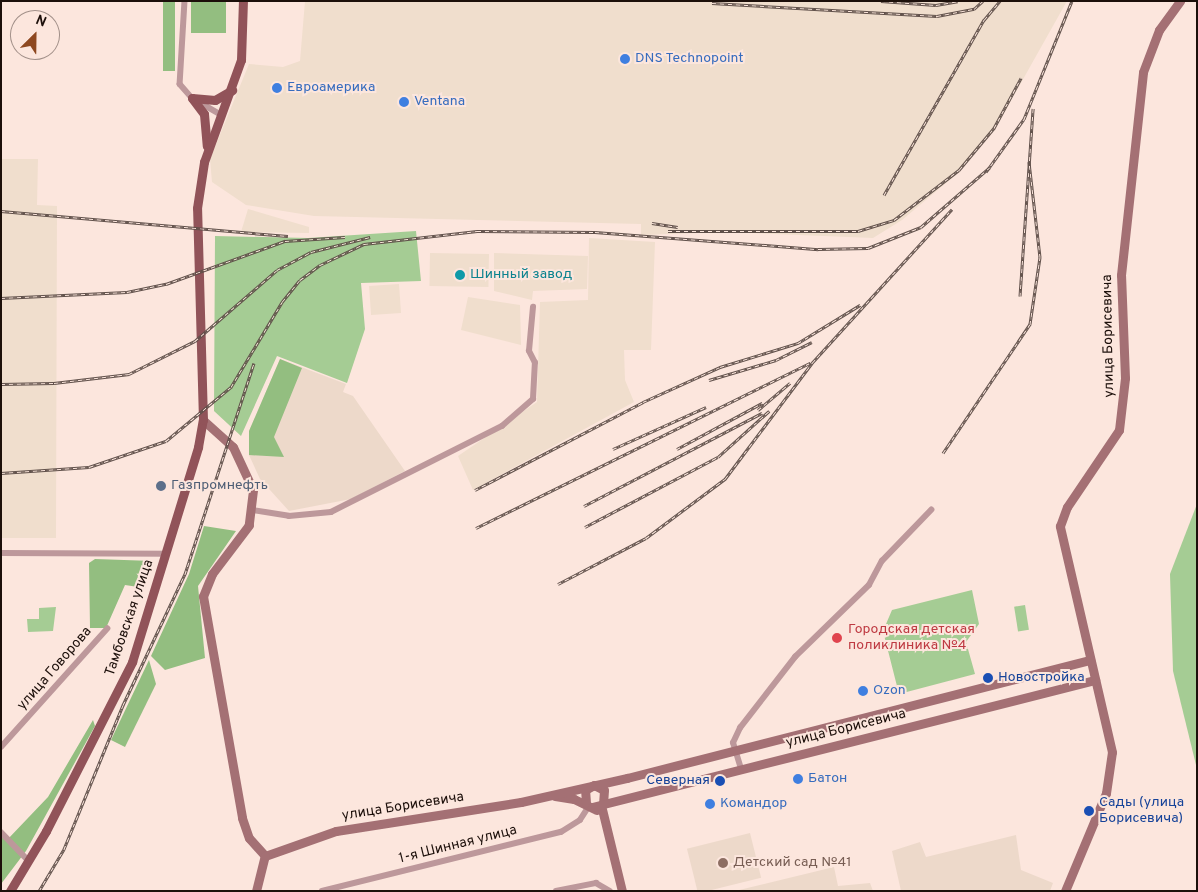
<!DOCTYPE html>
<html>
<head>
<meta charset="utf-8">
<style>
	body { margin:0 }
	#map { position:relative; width:1198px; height:892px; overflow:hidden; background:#fce6dd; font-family:Overpass,sans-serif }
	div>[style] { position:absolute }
	.industrial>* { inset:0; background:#f0decd; transform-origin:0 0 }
	.education>* { inset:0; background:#edd9ca; transform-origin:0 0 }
	.green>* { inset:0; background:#a5cc94; transform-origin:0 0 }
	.forest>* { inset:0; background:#93be80; transform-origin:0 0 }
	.street>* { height:5.5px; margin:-2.75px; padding:0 2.75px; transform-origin:2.75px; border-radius:2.75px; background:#bd989b }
	.secondary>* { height:9px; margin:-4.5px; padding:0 4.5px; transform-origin:4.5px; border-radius:4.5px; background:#a47074 }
	.primary>* { height:9px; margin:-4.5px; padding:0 4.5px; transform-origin:4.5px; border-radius:4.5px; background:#915359 }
	.rail>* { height:3px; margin-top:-1.5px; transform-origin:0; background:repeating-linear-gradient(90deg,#fce6dd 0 4px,#60504a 0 8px); box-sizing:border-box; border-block:1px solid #60504a }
	.dots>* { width:14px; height:14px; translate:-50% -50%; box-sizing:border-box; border:2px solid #fce6dd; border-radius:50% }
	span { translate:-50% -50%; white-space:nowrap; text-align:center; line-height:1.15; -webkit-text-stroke:4px #fce6dd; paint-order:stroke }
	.shop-label { font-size:14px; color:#366cbe }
	.left { translate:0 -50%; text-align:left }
	.culture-label { font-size:14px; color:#0d838f }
	.street-label { font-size:14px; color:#1c0f0a }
	.service-label { font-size:14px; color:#4e5e75 }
	.health-label { font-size:14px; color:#be3a42 }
	.transit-label { font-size:14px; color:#164399 }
	.right { translate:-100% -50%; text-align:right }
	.education-label { font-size:14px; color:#785e54 }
	.frame { position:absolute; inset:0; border:2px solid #1c0f0a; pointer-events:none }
	.north { position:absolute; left:10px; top:10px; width:50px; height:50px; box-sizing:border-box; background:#fce6dd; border:1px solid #a29089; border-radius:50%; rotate:23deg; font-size:14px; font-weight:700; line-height:20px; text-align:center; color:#1c0f0a }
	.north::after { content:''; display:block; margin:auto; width:18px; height:22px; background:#8e4820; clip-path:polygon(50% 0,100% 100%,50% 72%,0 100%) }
</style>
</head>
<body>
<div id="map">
	<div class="industrial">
		<i style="clip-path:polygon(305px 1px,1067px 1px,995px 129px,958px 173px,902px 220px,873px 238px,727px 232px,641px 235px,641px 224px,314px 216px,246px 205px,212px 182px,210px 159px,249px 64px,283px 67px,300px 61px)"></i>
		<i style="clip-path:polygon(1px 159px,38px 159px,37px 205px,57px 206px,56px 538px,1px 538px)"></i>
		<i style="clip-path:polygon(248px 209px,309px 227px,309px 233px,241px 232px)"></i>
		<i style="clip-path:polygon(589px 238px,655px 242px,651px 350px,624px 350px,625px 380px,634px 402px,473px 490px,458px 456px,537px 402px,540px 302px,588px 300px)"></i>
		<i style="left:430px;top:253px;width:59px;height:33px;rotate:1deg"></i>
		<i style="clip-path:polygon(494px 253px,588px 256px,587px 289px,533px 291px,532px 300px,494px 291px)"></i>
		<i style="left:399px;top:284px;width:29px;height:30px;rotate:86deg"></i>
		<i style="clip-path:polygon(468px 297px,520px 305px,521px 345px,461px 330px)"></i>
	</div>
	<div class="education">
		<i style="clip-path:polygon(280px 359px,346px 384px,343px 392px,353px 396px,405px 471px,351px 499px,289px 511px,260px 479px,249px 455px,249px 431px)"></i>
		<i style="left:750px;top:833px;width:46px;height:65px;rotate:76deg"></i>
		<i style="clip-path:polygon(1016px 835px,1021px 870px,1053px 883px,1050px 891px,901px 891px,892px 851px,920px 842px,926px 857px)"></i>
		<i style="clip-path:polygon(834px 867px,838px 886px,870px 883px,873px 891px,735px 891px)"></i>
	</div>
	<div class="green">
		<i style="clip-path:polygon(416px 231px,421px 281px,361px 283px,365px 329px,347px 383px,277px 356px,241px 436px,214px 411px,215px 236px,308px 238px)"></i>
		<i style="clip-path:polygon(1197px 504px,1197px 769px,1173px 671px,1170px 574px)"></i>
		<i style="clip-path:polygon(972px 590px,979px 624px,966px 642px,975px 674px,899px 694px,883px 631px,892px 610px)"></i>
		<i style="left:1025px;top:605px;width:25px;height:11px;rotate:81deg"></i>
		<i style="clip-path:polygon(56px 607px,53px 631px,28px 632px,27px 619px,39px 619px,39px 608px)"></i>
	</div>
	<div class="forest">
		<i style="left:163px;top:1px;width:12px;height:70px"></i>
		<i style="left:191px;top:1px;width:35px;height:32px"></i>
		<i style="clip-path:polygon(280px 359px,302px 368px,274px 437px,284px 457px,249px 455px,249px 431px)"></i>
		<i style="clip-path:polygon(204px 526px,236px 531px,198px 586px,205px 658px,165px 670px,151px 656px,189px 574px)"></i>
		<i style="clip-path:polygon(95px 559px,153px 561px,145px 588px,125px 585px,106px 628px,90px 628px,89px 563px)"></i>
		<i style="clip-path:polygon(149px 660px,156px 684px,125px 747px,111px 740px)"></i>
		<i style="clip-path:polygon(93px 720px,95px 726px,26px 851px,1px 884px,1px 835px,7px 840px,48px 797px)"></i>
	</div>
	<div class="street">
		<i style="left:185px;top:1px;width:83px;rotate:93.4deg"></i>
		<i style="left:180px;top:84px;width:18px;rotate:49deg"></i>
		<i style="left:192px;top:98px;width:34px;rotate:30deg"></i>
		<i style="left:253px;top:510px;width:36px;rotate:9deg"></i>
		<i style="left:289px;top:516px;width:42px;rotate:-5.4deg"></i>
		<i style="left:331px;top:512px;width:191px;rotate:-26.7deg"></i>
		<i style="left:502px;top:426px;width:41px;rotate:-41.1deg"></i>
		<i style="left:533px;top:399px;width:36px;rotate:-87deg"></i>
		<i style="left:535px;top:363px;width:13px;rotate:-117deg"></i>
		<i style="left:529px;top:351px;width:44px;rotate:-84.8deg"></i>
		<i style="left:1px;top:553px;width:165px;rotate:0.3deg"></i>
		<i style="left:1px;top:747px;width:159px;rotate:-48.1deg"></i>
		<i style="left:741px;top:769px;width:27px;rotate:-107deg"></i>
		<i style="left:733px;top:743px;width:17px;rotate:-65deg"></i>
		<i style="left:740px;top:728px;width:90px;rotate:-52.2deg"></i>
		<i style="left:795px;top:657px;width:103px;rotate:-44.2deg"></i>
		<i style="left:869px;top:585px;width:27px;rotate:-62deg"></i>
		<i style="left:882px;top:561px;width:71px;rotate:-46.1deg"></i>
		<i style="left:1px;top:832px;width:40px;rotate:46deg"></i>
		<i style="left:322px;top:891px;width:246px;rotate:-13.9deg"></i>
		<i style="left:561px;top:832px;width:22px;rotate:-32deg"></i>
		<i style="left:580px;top:820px;width:17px;rotate:-57deg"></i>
		<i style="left:556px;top:891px;width:41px;rotate:-11.3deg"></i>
		<i style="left:596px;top:883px;width:16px;rotate:30deg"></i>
	</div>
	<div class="secondary">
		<i style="left:203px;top:420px;width:40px;rotate:42deg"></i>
		<i style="left:233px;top:447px;width:47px;rotate:65.1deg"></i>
		<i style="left:253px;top:490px;width:35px;rotate:97deg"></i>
		<i style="left:249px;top:525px;width:61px;rotate:127.1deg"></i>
		<i style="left:212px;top:574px;width:24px;rotate:112deg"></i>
		<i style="left:203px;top:596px;width:225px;rotate:80deg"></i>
		<i style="left:242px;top:818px;width:21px;rotate:71deg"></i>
		<i style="left:249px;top:838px;width:24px;rotate:48deg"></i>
		<i style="left:555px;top:796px;width:19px;rotate:9deg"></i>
		<i style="left:574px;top:799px;width:25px;rotate:26deg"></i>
		<i style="left:586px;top:803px;width:13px;rotate:-94deg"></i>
		<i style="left:585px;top:790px;width:10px;rotate:-29deg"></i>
		<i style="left:594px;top:785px;width:11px;rotate:27deg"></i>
		<i style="left:604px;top:790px;width:13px;rotate:94deg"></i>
		<i style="left:601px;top:805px;width:89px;rotate:76.3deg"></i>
		<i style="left:592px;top:807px;width:519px;rotate:-14.17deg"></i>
		<i style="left:265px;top:856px;width:75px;rotate:-19.4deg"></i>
		<i style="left:336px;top:831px;width:187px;rotate:-8.9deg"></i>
		<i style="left:521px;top:802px;width:109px;rotate:-12.8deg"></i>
		<i style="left:627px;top:778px;width:478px;rotate:-14.3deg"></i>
		<i style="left:256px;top:891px;width:36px;rotate:-76deg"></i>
		<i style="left:1065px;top:891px;width:106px;rotate:-67.3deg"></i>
		<i style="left:1106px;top:793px;width:41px;rotate:-81.7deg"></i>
		<i style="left:1112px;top:752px;width:232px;rotate:-103deg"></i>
		<i style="left:1060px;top:526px;width:20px;rotate:-70deg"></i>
		<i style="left:1067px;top:507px;width:93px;rotate:-56deg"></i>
		<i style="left:1119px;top:430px;width:52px;rotate:-83.4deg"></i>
		<i style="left:1125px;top:378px;width:103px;rotate:-92.2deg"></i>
		<i style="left:1121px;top:275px;width:204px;rotate:-83.8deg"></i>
		<i style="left:1143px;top:72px;width:45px;rotate:-69.1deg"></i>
		<i style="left:1159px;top:30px;width:36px;rotate:-54deg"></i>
	</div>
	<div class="primary">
		<i style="left:192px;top:98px;width:20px;rotate:53deg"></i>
		<i style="left:204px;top:114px;width:32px;rotate:85deg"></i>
		<i style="left:192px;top:98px;width:23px;rotate:5deg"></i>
		<i style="left:215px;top:100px;width:20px;rotate:-30deg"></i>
		<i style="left:10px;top:891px;width:70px;rotate:-59deg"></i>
		<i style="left:46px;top:831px;width:190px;rotate:-63deg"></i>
		<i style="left:132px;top:662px;width:225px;rotate:-72.9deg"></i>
		<i style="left:198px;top:447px;width:27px;rotate:-80deg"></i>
		<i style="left:203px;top:420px;width:212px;rotate:-91.6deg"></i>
		<i style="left:197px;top:208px;width:47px;rotate:-81.3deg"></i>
		<i style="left:204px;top:162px;width:109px;rotate:-70.1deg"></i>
		<i style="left:241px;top:60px;width:59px;rotate:-88.1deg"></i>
	</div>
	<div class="rail">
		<i style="left:881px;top:1px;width:55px;rotate:4.2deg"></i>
		<i style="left:936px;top:5px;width:22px;rotate:-10deg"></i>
		<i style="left:712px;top:3px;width:225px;rotate:3.3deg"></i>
		<i style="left:937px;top:16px;width:38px;rotate:-11deg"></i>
		<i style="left:974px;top:9px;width:12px;rotate:-42deg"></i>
		<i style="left:986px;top:172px;width:65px;rotate:-54.4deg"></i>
		<i style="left:1024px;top:119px;width:127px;rotate:-67.9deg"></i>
		<i style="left:884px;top:195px;width:202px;rotate:-60.3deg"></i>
		<i style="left:984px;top:20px;width:25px;rotate:-50deg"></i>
		<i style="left:1px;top:211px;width:288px;rotate:5deg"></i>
		<i style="left:652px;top:223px;width:26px;rotate:9deg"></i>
		<i style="left:668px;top:231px;width:190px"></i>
		<i style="left:858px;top:231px;width:38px;rotate:-17deg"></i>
		<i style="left:894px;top:220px;width:82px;rotate:-37.6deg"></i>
		<i style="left:959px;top:170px;width:55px;rotate:-50.2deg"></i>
		<i style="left:994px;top:128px;width:57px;rotate:-61.6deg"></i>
		<i style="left:1020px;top:296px;width:188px;rotate:-86deg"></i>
		<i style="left:1px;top:298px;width:126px;rotate:-2.7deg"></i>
		<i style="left:127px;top:292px;width:40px;rotate:-12deg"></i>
		<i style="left:166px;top:284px;width:127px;rotate:-19.9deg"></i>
		<i style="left:285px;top:241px;width:60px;rotate:-3.8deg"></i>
		<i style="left:709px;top:380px;width:70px;rotate:-16.6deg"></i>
		<i style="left:776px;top:360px;width:40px;rotate:-26.6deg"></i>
		<i style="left:1px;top:384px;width:53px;rotate:-1.1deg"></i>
		<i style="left:54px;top:383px;width:76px;rotate:-6.8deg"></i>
		<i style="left:129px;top:374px;width:74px;rotate:-26.6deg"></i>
		<i style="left:195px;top:341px;width:108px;rotate:-40.9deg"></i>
		<i style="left:277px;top:270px;width:38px;rotate:-28deg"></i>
		<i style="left:311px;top:252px;width:61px;rotate:-14.3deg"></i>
		<i style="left:758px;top:410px;width:42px;rotate:-40.2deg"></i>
		<i style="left:613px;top:449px;width:102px;rotate:-24.3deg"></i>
		<i style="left:677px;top:449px;width:97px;rotate:-28.4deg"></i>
		<i style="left:943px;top:453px;width:156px;rotate:-56deg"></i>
		<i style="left:1030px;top:324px;width:68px;rotate:-81.5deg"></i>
		<i style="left:1040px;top:257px;width:96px;rotate:-96.6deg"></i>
		<i style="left:1px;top:473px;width:88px;rotate:-3.9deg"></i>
		<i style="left:89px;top:467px;width:81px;rotate:-18.7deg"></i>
		<i style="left:166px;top:441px;width:85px;rotate:-39.7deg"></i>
		<i style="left:231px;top:387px;width:99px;rotate:-59deg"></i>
		<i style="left:282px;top:302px;width:28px;rotate:-51deg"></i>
		<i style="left:300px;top:280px;width:25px;rotate:-37deg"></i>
		<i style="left:320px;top:265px;width:49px;rotate:-25.5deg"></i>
		<i style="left:364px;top:244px;width:114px;rotate:-6.6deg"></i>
		<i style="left:477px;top:231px;width:118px;rotate:0.5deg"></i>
		<i style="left:595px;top:232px;width:224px;rotate:4.4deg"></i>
		<i style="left:818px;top:249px;width:50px;rotate:-1.1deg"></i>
		<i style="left:868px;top:248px;width:57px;rotate:-21.6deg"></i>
		<i style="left:921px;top:227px;width:91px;rotate:-41deg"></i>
		<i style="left:475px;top:490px;width:190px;rotate:-27.6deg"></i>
		<i style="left:643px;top:402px;width:85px;rotate:-24.4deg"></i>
		<i style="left:720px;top:367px;width:82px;rotate:-17.1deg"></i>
		<i style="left:798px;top:343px;width:73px;rotate:-31.5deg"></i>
		<i style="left:584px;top:506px;width:201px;rotate:-27.6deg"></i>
		<i style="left:585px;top:527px;width:150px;rotate:-27.8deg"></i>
		<i style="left:718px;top:457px;width:69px;rotate:-42deg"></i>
		<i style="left:476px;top:528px;width:373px;rotate:-26.3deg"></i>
		<i style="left:558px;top:584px;width:99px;rotate:-27.6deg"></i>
		<i style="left:646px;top:538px;width:99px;rotate:-36.8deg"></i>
		<i style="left:725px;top:479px;width:145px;rotate:-53.1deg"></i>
		<i style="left:812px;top:363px;width:208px;rotate:-47.7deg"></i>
		<i style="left:39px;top:891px;width:49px;rotate:-59.2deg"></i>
		<i style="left:64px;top:849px;width:156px;rotate:-67.7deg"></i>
		<i style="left:123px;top:705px;width:145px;rotate:-64.7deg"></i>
		<i style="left:185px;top:574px;width:222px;rotate:-71.9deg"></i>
	</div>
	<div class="dots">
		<i style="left:625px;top:59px;background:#3f7fe0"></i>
		<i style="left:277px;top:88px;background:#3f7fe0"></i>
		<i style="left:404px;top:102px;background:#3f7fe0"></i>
		<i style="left:460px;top:275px;background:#0f9aa8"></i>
		<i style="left:161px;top:486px;background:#5c6f8a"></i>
		<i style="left:837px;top:638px;background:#e0444e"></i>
		<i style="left:988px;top:678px;background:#1a4fb4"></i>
		<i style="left:863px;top:691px;background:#3f7fe0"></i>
		<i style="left:798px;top:779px;background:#3f7fe0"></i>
		<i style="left:720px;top:781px;background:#1a4fb4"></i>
		<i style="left:710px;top:804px;background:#3f7fe0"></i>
		<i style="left:1089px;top:811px;background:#1a4fb4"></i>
		<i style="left:723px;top:863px;background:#8d6e63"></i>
	</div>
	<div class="shop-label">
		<span class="left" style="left:635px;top:59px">DNS Technopoint</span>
		<span class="left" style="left:287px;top:88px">Евроамерика</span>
		<span class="left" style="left:414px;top:102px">Ventana</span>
		<span class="left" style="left:873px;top:691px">Ozon</span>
		<span class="left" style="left:808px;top:779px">Батон</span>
		<span class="left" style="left:720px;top:804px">Командор</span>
	</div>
	<div class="culture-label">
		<span class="left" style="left:470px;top:275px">Шинный завод</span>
	</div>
	<div class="street-label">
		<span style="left:1109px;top:336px;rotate:-91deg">улица Борисевича</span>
		<span style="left:130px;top:618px;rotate:-71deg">Тамбовская улица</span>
		<span style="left:55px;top:669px;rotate:-49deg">улица Говорова</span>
		<span style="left:846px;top:729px;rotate:-14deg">улица Борисевича</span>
		<span style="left:403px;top:807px;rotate:-9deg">улица Борисевича</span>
		<span style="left:458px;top:845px;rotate:-14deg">1-я Шинная улица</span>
	</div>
	<div class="service-label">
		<span class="left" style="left:171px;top:486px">Газпромнефть</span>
	</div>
	<div class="health-label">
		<span class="left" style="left:848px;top:638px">Городская детская<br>поликлиника №4</span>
	</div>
	<div class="transit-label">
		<span class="left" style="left:998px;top:678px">Новостройка</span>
		<span class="right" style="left:710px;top:781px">Северная</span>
		<span class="left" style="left:1099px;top:811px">Сады (улица<br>Борисевича)</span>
	</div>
	<div class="education-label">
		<span class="left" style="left:733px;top:863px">Детский сад №41</span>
	</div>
	<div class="frame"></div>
	<div class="north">N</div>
</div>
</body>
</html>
